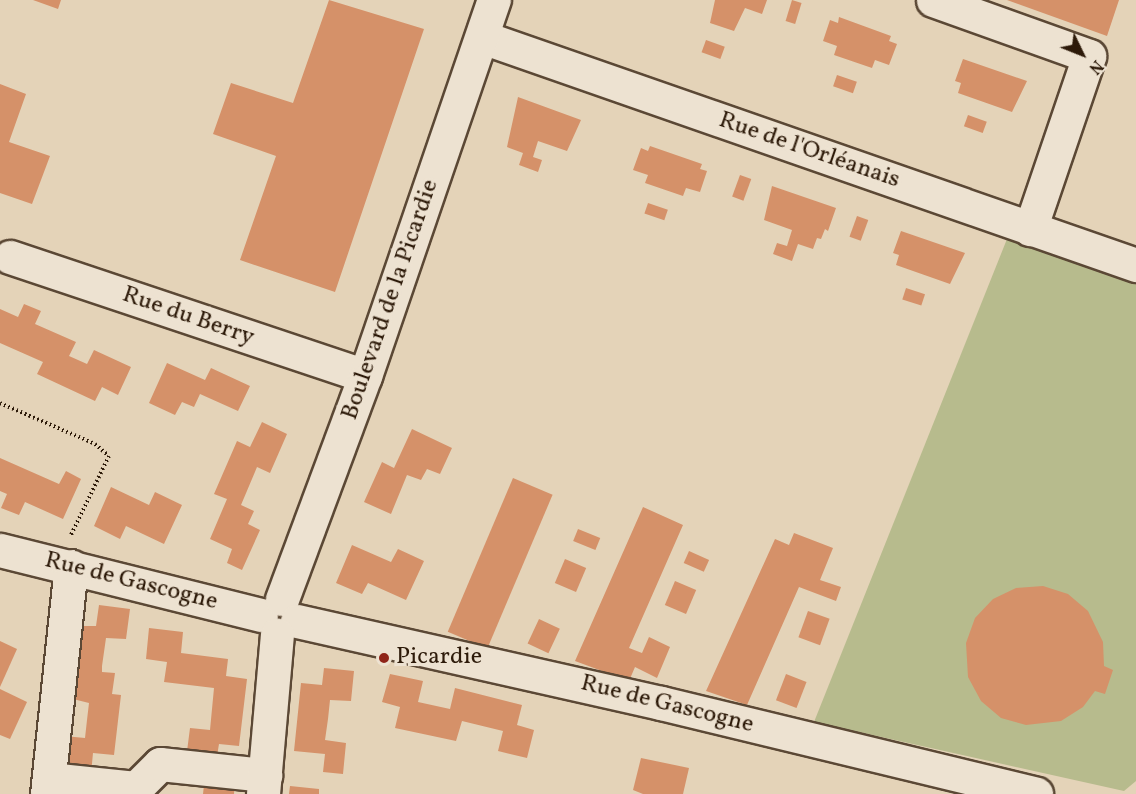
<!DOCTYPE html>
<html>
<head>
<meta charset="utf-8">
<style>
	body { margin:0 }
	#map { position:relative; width:1136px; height:794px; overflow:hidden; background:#e4d3b8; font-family:Vollkorn,serif }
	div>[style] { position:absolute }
	.green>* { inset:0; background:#b7bb8d }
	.building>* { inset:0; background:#d59169; transform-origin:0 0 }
	.path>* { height:4px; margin-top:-2px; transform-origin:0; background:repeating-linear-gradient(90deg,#2d1a09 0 1.5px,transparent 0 4.5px) }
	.roads { filter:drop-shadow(2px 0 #5b4835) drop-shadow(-2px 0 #5b4835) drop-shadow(0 2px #5b4835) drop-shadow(0 -2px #5b4835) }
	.minor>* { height:33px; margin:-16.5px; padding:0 16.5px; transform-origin:16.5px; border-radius:16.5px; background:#ede2d1 }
	.dots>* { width:16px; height:16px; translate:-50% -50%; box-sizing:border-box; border:3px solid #ede2d1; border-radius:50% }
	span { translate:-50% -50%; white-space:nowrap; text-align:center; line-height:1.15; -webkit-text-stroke:6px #ede2d1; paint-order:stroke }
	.street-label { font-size:24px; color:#2d1a09 }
	.poi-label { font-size:24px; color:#2d1a09 }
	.left { translate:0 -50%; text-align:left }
	.north { position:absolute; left:1052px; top:24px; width:60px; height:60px; -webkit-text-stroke:4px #ede2d1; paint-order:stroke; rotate:133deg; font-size:16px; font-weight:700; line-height:24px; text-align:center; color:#2d1a09 }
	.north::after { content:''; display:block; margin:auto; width:21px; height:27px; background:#2d1a09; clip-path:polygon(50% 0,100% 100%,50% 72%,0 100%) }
</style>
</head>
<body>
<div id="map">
	<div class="green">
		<i style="clip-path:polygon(1007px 239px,1136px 283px,1136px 781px,1124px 791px,814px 722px)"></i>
	</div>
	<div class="building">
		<i style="clip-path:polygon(33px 0,61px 0,58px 9px)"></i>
		<i style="clip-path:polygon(329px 0,424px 29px,335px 292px,240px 260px,276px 156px,213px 134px,231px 83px,293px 103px)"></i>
		<i style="clip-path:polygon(715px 0,767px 0,762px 14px,745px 8px,734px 31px,710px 23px)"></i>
		<i style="left:792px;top:0;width:10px;height:22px;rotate:17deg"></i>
		<i style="clip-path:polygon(1007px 0,1119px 0,1107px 36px)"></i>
		<i style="clip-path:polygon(839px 17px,891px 36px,889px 41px,897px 44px,889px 65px,875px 60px,872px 68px,834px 55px,837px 46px,823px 41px,830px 20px,838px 23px)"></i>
		<i style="left:706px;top:40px;width:20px;height:13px;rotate:20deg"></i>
		<i style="clip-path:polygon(963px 59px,1027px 81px,1012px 112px,958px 93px,961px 83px,955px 81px)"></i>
		<i style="left:837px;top:75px;width:21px;height:12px;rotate:19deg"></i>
		<i style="clip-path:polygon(0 84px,26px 94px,9px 142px,50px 156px,32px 204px,0 193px)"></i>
		<i style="clip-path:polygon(518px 97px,581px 120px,567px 151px,538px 141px,533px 157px,542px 160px,538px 172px,519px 165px,523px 153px,507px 147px)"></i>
		<i style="left:968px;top:115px;width:20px;height:12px;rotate:20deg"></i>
		<i style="clip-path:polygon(650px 146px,702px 164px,700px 169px,707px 171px,700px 192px,686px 188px,683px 196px,645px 183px,648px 175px,633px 170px,641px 148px,648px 151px)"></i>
		<i style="left:740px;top:175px;width:12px;height:23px;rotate:20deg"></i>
		<i style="clip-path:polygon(772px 186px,836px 208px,828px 231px,825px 229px,821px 239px,817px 238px,813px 249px,798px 244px,792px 261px,773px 254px,777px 243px,787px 246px,792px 230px,764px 220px)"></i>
		<i style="left:648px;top:203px;width:21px;height:11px;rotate:19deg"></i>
		<i style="left:857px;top:216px;width:12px;height:22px;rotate:20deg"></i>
		<i style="clip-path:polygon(901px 231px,965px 253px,950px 284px,896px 265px,899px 255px,893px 253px)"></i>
		<i style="left:906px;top:288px;width:20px;height:12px;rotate:18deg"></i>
		<i style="clip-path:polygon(24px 304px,41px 311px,35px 324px,76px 342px,69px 356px,87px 364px,94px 350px,131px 367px,118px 395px,102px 387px,95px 401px,37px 374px,43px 362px,0 343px,0 309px,18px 317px)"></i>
		<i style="clip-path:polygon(167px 363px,205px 380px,211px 368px,250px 386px,238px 411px,200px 394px,194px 407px,182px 402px,175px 415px,149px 403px)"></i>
		<i style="clip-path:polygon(262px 422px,287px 434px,270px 473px,257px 467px,241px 505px,254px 511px,248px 524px,260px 530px,242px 570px,227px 563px,232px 549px,210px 539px,227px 499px,214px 494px,237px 441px,250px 447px)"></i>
		<i style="clip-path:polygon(412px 429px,452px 448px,440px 474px,427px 469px,421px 480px,407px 475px,391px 514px,364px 502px,382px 462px,394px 468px)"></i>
		<i style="clip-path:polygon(0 458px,59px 484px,66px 471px,81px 479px,63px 519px,25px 502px,19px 515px,1px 508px,7px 494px,0 491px)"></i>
		<i style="left:513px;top:478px;width:43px;height:167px;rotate:23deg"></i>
		<i style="clip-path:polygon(111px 487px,149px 505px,155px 492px,182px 505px,164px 544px,126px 526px,120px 539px,94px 526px)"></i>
		<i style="clip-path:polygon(643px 507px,683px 525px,629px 648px,642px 653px,649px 637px,670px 647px,657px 678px,635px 667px,629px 681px,575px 661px)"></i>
		<i style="left:578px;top:529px;width:24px;height:13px;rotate:22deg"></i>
		<i style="clip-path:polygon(794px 533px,833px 548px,820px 580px,841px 587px,836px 601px,799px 587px,747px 705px,706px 691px,775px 539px,789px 545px)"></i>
		<i style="clip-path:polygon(352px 545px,391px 562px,398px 549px,424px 561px,406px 600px,368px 583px,362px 594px,336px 583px)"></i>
		<i style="left:689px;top:551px;width:22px;height:13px;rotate:24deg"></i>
		<i style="left:565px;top:559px;width:23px;height:26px;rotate:23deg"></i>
		<i style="left:675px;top:581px;width:23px;height:26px;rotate:23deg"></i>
		<i style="clip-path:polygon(1043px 586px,1068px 594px,1088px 611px,1103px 642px,1104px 666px,1113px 670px,1105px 694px,1095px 691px,1083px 707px,1061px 721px,1026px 725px,1001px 718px,981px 701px,968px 677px,966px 643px,975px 618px,993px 599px,1016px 588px)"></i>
		<i style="clip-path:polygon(99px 605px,130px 609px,126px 639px,106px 638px,102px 666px,102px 672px,115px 673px,112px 694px,121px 695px,114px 755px,93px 753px,91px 774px,61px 771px,64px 736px,85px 738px,87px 720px,89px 703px,69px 698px,76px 626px,96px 626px)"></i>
		<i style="left:808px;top:611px;width:23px;height:28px;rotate:20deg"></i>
		<i style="left:539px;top:619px;width:23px;height:27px;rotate:25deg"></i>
		<i style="clip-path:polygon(149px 628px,183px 632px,181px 653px,228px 659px,226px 676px,247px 679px,239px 746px,219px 744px,216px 762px,186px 759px,190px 728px,210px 730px,214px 688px,164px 682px,167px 662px,146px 659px)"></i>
		<i style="clip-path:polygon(0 641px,17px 649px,0 687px)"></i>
		<i style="clip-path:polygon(324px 668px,354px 671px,351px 701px,330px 700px,328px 719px,325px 740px,346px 743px,343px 774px,323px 772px,325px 754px,294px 751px,301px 683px,322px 685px)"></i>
		<i style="clip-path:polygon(390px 674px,423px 681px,418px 702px,450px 709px,455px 688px,522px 705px,517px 725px,534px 730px,527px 758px,498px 751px,503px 731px,462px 721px,456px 741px,395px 728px,400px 707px,382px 702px)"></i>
		<i style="left:786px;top:674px;width:22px;height:28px;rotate:21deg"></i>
		<i style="clip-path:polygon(0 689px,27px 702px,10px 739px,0 735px)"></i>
		<i style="clip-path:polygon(641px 758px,689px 768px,683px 794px,643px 794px,633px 790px)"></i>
		<i style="clip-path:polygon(205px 776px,235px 779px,234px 794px,203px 794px)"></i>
		<i style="clip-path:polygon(290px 786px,319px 789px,319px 794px,289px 794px)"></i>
	</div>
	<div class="path">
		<i style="left:0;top:403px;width:103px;rotate:23.3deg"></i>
		<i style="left:95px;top:444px;width:18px;rotate:41deg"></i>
		<i style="left:109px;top:456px;width:88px;rotate:115.7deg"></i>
	</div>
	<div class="roads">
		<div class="minor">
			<i style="left:933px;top:0;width:166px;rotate:19.7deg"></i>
			<i style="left:1089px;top:56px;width:183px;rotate:108.8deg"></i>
			<i style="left:482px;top:37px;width:693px;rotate:19.22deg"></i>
			<i style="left:10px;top:257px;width:374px;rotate:18.5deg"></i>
			<i style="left:0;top:550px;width:269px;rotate:14deg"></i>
			<i style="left:282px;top:599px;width:238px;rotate:-69.6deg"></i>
			<i style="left:365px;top:376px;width:398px;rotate:-71.1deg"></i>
			<i style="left:297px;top:621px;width:373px;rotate:12.7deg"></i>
			<i style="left:661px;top:703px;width:386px;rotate:13.6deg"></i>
			<i style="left:49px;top:779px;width:87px;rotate:5.9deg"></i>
			<i style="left:136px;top:788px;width:34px;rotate:-45deg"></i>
			<i style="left:160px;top:764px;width:106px;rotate:6deg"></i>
			<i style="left:47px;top:794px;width:229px;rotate:-84deg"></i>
			<i style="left:263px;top:794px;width:160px;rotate:-85deg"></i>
		</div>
	</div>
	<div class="dots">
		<i style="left:384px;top:658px;background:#8f2418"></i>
	</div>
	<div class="street-label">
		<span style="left:809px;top:151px;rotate:19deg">Rue de l'Orléanais</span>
		<span style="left:391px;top:300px;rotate:-71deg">Boulevard de la Picardie</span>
		<span style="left:188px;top:317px;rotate:19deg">Rue du Berry</span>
		<span style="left:131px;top:582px;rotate:14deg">Rue de Gascogne</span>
		<span style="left:667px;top:705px;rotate:14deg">Rue de Gascogne</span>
	</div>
	<div class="poi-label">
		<span class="left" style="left:396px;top:658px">Picardie</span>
	</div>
	<div class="north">N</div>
</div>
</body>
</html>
